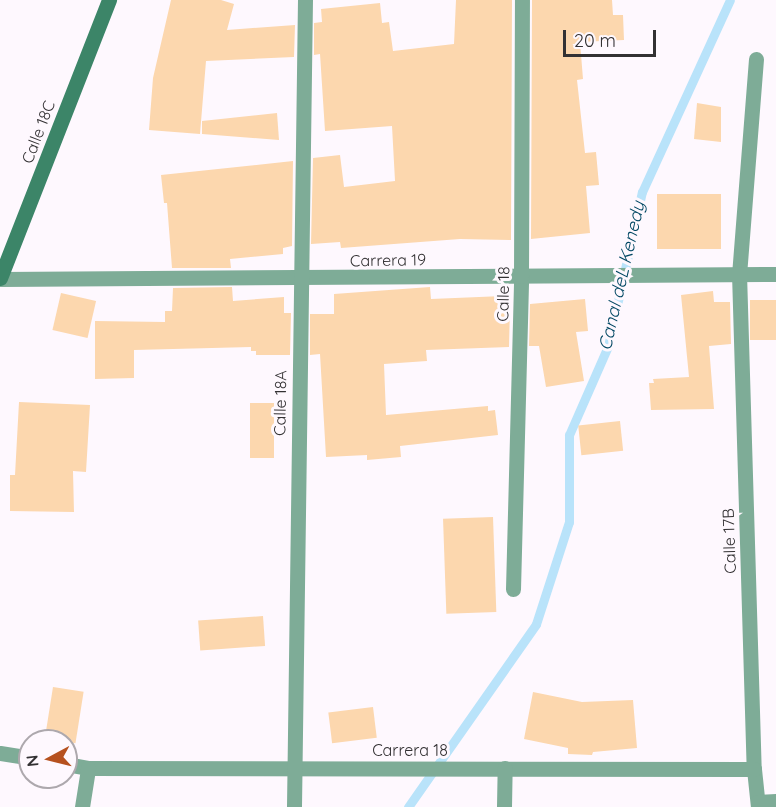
<!DOCTYPE html>
<html>
<head>
<meta charset="utf-8">
<style>
	body { margin:0 }
	#map { position:relative; width:776px; height:807px; overflow:hidden; background:#fef8fe; font-family:Quicksand,sans-serif }
	div>[style] { position:absolute }
	.stream>* { height:9px; margin:-4.5px; padding:0 4.5px; transform-origin:4.5px; border-radius:4.5px; background:#b9e3fa }
	.building>* { inset:0; background:#fcd7ae; transform-origin:0 0 }
	.minor>* { height:15px; margin:-7.5px; padding:0 7.5px; transform-origin:7.5px; border-radius:7.5px; background:#7eac97 }
	.secondary>* { height:15px; margin:-7.5px; padding:0 7.5px; transform-origin:7.5px; border-radius:7.5px; background:#3c8568 }
	span { translate:-50% -50%; white-space:nowrap; text-align:center; line-height:1.15; -webkit-text-stroke:6px #fef8fe; paint-order:stroke }
	.street-label { font-size:16px; color:#333133 }
	.water-label { font-size:18px; color:#004763; font-style:italic }
	.north { position:absolute; left:18px; top:729px; width:60px; height:60px; box-sizing:border-box; background:#fef8fe; border:2px solid #ada8ad; border-radius:50%; rotate:263deg; font-size:16px; font-weight:700; line-height:24px; text-align:center; color:#333133 }
	.north::after { content:''; display:block; margin:auto; width:21px; height:27px; background:#b6511f; clip-path:polygon(50% 0,100% 100%,50% 72%,0 100%) }
	.scale { position:absolute; left:563px; top:30px; width:93px; height:27px; box-sizing:border-box; border:3px solid #333133; border-top:0; padding-left:8px; font-size:18px; line-height:21px; white-space:nowrap; color:#333133; -webkit-text-stroke:4px #fef8fe; paint-order:stroke }
</style>
</head>
<body>
<div id="map">
	<div class="stream">
		<i style="left:408px;top:807px;width:223px;rotate:-55deg"></i>
		<i style="left:536px;top:624px;width:107px;rotate:-72.1deg"></i>
		<i style="left:569px;top:522px;width:87px;rotate:-90deg"></i>
		<i style="left:569px;top:435px;width:97px;rotate:-66.3deg"></i>
		<i style="left:608px;top:346px;width:158px;rotate:-77.6deg"></i>
		<i style="left:642px;top:192px;width:211px;rotate:-65.4deg"></i>
	</div>
	<div class="building">
		<i style="clip-path:polygon(171px 0,221px 0,234px 4px,227px 30px,295px 25px,294px 57px,206px 61px,200px 134px,149px 130px,153px 78px)"></i>
		<i style="clip-path:polygon(456px 0,512px 0,511px 240px,460px 239px,341px 248px,340px 242px,311px 244px,313px 158px,340px 155px,344px 187px,395px 181px,392px 126px,325px 131px,320px 54px,314px 55px,314px 23px,322px 22px,321px 9px,380px 3px,382px 23px,389px 22px,393px 51px,454px 44px)"></i>
		<i style="clip-path:polygon(532px 0,612px 0,613px 15px,623px 15px,624px 40px,580px 42px,583px 79px,577px 80px,585px 153px,596px 152px,599px 185px,586px 186px,590px 233px,531px 239px)"></i>
		<i style="clip-path:polygon(697px 103px,721px 107px,721px 142px,694px 139px)"></i>
		<i style="clip-path:polygon(277px 113px,279px 140px,202px 134px,202px 121px)"></i>
		<i style="clip-path:polygon(293px 161px,292px 246px,283px 248px,283px 254px,230px 259px,231px 268px,172px 268px,167px 203px,164px 203px,161px 175px)"></i>
		<i style="left:657px;top:194px;width:64px;height:55px"></i>
		<i style="clip-path:polygon(232px 287px,233px 301px,284px 297px,284px 313px,291px 313px,290px 355px,256px 355px,256px 351px,251px 351px,251px 347px,134px 350px,134px 378px,95px 379px,95px 321px,165px 322px,165px 311px,172px 311px,173px 288px)"></i>
		<i style="clip-path:polygon(430px 287px,431px 299px,503px 296px,503px 307px,510px 306px,509px 347px,426px 350px,427px 361px,384px 364px,386px 415px,488px 406px,488px 411px,495px 410px,498px 435px,400px 446px,401px 457px,367px 460px,367px 455px,326px 457px,320px 354px,310px 355px,310px 314px,334px 314px,334px 294px)"></i>
		<i style="clip-path:polygon(713px 291px,714px 302px,730px 302px,731px 344px,709px 346px,714px 409px,651px 410px,649px 383px,654px 383px,653px 379px,689px 377px,681px 295px)"></i>
		<i style="left:61px;top:293px;width:36px;height:38px;rotate:13deg"></i>
		<i style="clip-path:polygon(585px 299px,588px 331px,576px 332px,584px 381px,546px 387px,539px 346px,529px 346px,530px 304px)"></i>
		<i style="left:776px;top:300px;width:40px;height:26px;rotate:90deg"></i>
		<i style="clip-path:polygon(19px 402px,90px 405px,86px 472px,73px 471px,74px 512px,10px 511px,10px 475px,15px 475px)"></i>
		<i style="left:250px;top:403px;width:24px;height:55px"></i>
		<i style="left:620px;top:421px;width:30px;height:42px;rotate:84deg"></i>
		<i style="left:493px;top:517px;width:95px;height:50px;rotate:88deg"></i>
		<i style="left:263px;top:616px;width:30px;height:65px;rotate:86deg"></i>
		<i style="left:53px;top:687px;width:31px;height:52px;rotate:9deg"></i>
		<i style="clip-path:polygon(533px 692px,582px 702px,633px 700px,637px 748px,593px 752px,592px 755px,568px 754px,568px 748px,524px 739px)"></i>
		<i style="left:373px;top:707px;width:31px;height:45px;rotate:83deg"></i>
	</div>
	<div class="minor">
		<i style="left:756px;top:59px;width:215px;rotate:94.5deg"></i>
		<i style="left:739px;top:273px;width:496px;rotate:88.3deg"></i>
		<i style="left:754px;top:769px;width:38px;rotate:84deg"></i>
		<i style="left:0;top:279px;width:776px;rotate:-0.37deg"></i>
		<i style="left:513px;top:589px;width:313px;rotate:-88.5deg"></i>
		<i style="left:521px;top:276px;width:276px;rotate:-89.8deg"></i>
		<i style="left:0;top:753px;width:30px;rotate:9deg"></i>
		<i style="left:66px;top:764px;width:22px;rotate:10deg"></i>
		<i style="left:88px;top:768px;width:666px;rotate:0.09deg"></i>
		<i style="left:758px;top:802px;width:18px;rotate:-3deg"></i>
		<i style="left:82px;top:807px;width:39px;rotate:-81deg"></i>
		<i style="left:294px;top:807px;width:807px;rotate:-89.22deg"></i>
		<i style="left:504px;top:807px;width:39px;rotate:-89deg"></i>
	</div>
	<div class="secondary">
		<i style="left:0;top:278px;width:299px;rotate:-68.6deg"></i>
	</div>
	<div class="street-label">
		<span style="left:38px;top:132px;rotate:-69deg">Calle 18C</span>
		<span style="left:388px;top:260px;rotate:-1deg">Carrera 19</span>
		<span style="left:503px;top:294px;rotate:-89deg">Calle 18</span>
		<span style="left:280px;top:403px;rotate:-89deg">Calle 18A</span>
		<span style="left:729px;top:541px;rotate:-92deg">Calle 17B</span>
		<span style="left:410px;top:750px">Carrera 18</span>
	</div>
	<div class="water-label">
		<span style="left:622px;top:276px;rotate:-77deg">Canal deL Kenedy</span>
	</div>
	<div class="north">N</div>
	<div class="scale">20 m</div>
</div>
</body>
</html>
